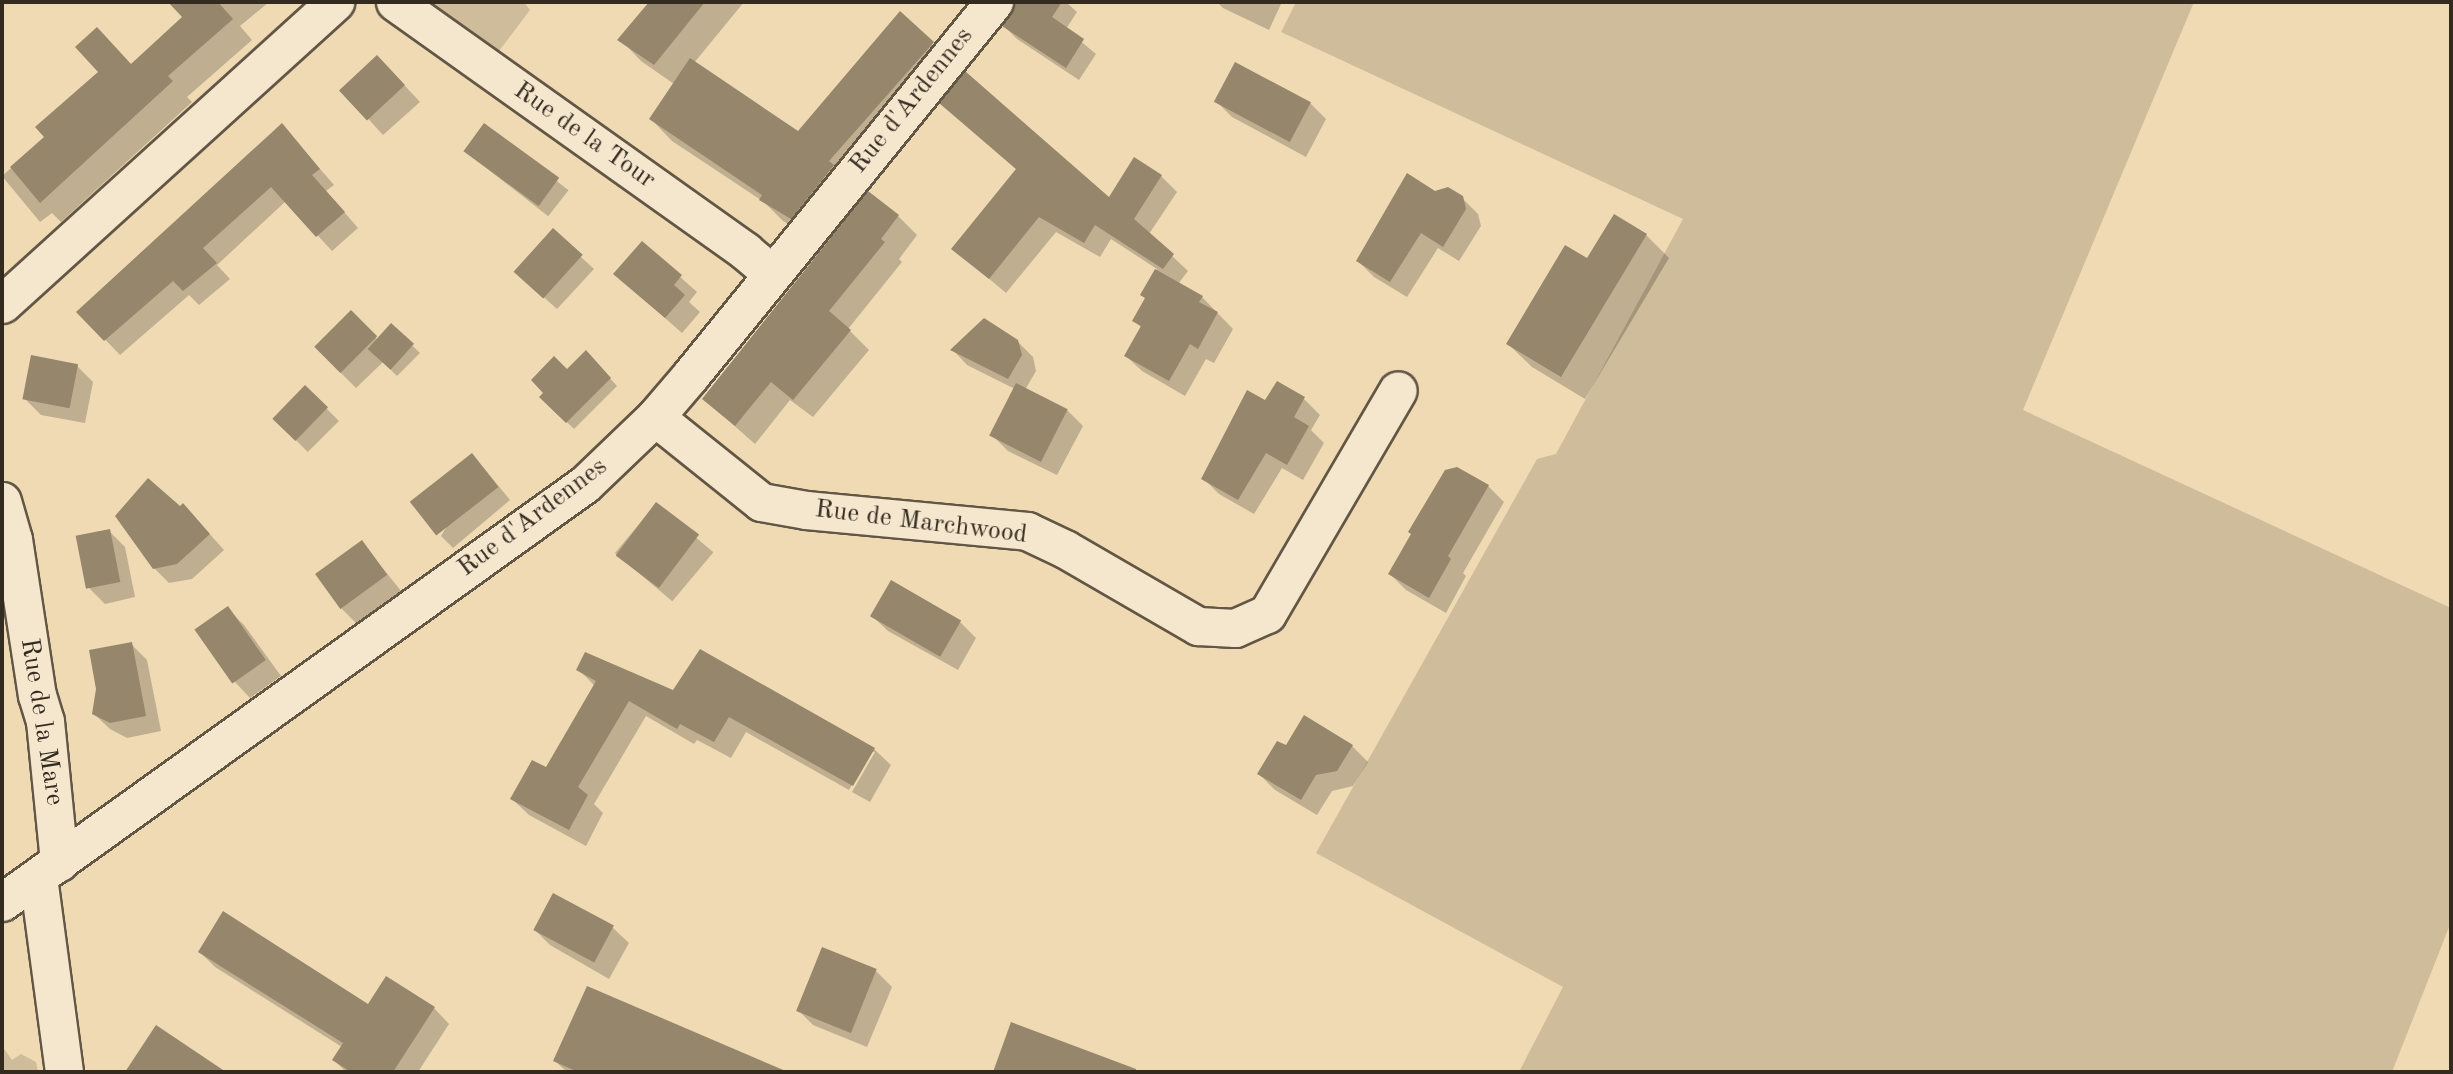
<!DOCTYPE html>
<html>
<head>
<meta charset="utf-8">
<style>
	body { margin:0 }
	#map { position:relative; width:2453px; height:1074px; overflow:hidden; background:#efdab3; font-family:"Old Standard TT",serif }
	div>[style] { position:absolute }
	.green>* { inset:0; background:#cfbc9a }
	.shadow>* { inset:0; background:#0003; transform-origin:0 0 }
	.building>* { inset:0; background:#95866c; transform-origin:0 0 }
	.roads { filter:drop-shadow(2px 0 #625645) drop-shadow(-2px 0 #625645) drop-shadow(0 2px #625645) drop-shadow(0 -2px #625645) }
	.street>* { height:37px; margin:-18.5px; padding:0 18.5px; transform-origin:18.5px; border-radius:18.5px; background:#f5e7ce }
	span { translate:-50% -50%; white-space:nowrap; text-align:center; line-height:1.15; -webkit-text-stroke:5px #f5e7ce; paint-order:stroke }
	.street-label { font-size:26px; color:#332a20 }
	.frame { position:absolute; inset:0; border:4px solid #332a20; pointer-events:none }
</style>
</head>
<body>
<div id="map">
	<div class="green">
		<i style="clip-path:polygon(431px 2px,524px 2px,530px 10px,499px 51px)"></i>
		<i style="clip-path:polygon(1296px 2px,2194px 2px,2023px 410px,2451px 608px,2451px 922px,2392px 1072px,1519px 1072px,1563px 987px,1316px 853px,1537px 459px,1556px 454px,1683px 219px,1281px 32px)"></i>
		<i style="clip-path:polygon(2px 1046px,12px 1060px,21px 1054px,36px 1062px,38px 1072px,2px 1072px)"></i>
	</div>
	<div class="shadow">
		<i style="clip-path:polygon(170px 2px,269px 2px,240px 26px,252px 40px,187px 97px,192px 102px,61px 222px,52px 213px,40px 222px,2px 176px,184px 18px)"></i>
		<i style="clip-path:polygon(651px 2px,744px 2px,694px 63px,798px 134px,900px 14px,954px 65px,813px 239px,783px 221px,764px 202px,672px 141px,651px 119px,674px 84px,641px 61px,620px 39px)"></i>
		<i style="clip-path:polygon(1016px 2px,1066px 2px,1077px 12px,1066px 29px,1096px 54px,1079px 80px,1017px 39px,1004px 26px)"></i>
		<i style="clip-path:polygon(1217px 2px,1282px 2px,1269px 30px,1223px 8px)"></i>
		<i style="clip-path:polygon(1236px 64px,1310px 103px,1326px 119px,1306px 157px,1232px 117px,1216px 101px)"></i>
		<i style="clip-path:polygon(393px 73px,420px 102px,383px 135px,342px 90px)"></i>
		<i style="clip-path:polygon(941px 103px,1109px 200px,1134px 159px,1161px 176px,1177px 192px,1149px 234px,1188px 271px,1178px 284px,1202px 297px,1233px 329px,1214px 363px,1206px 359px,1185px 396px,1142px 371px,1126px 356px,1142px 328px,1134px 321px,1146px 299px,1142px 295px,1157px 269px,1111px 239px,1100px 257px,1056px 232px,1006px 293px,954px 249px,1017px 170px)"></i>
		<i style="clip-path:polygon(282px 125px,334px 185px,326px 191px,358px 228px,332px 251px,286px 201px,217px 265px,230px 279px,199px 305px,189px 295px,120px 355px,79px 312px)"></i>
		<i style="left:485px;top:125px;width:106px;height:33px;rotate:38deg"></i>
		<i style="clip-path:polygon(1435px 193px,1462px 198px,1478px 214px,1481px 226px,1459px 261px,1438px 248px,1407px 297px,1374px 277px,1358px 261px)"></i>
		<i style="clip-path:polygon(898px 216px,917px 235px,899px 259px,902px 262px,848px 329px,869px 350px,813px 417px,790px 400px,755px 444px,704px 399px)"></i>
		<i style="clip-path:polygon(553px 231px,594px 269px,557px 309px,529px 284px)"></i>
		<i style="clip-path:polygon(1646px 235px,1669px 258px,1585px 399px,1532px 367px,1508px 344px,1588px 260px)"></i>
		<i style="clip-path:polygon(642px 243px,697px 292px,689px 302px,700px 312px,682px 333px,615px 274px)"></i>
		<i style="clip-path:polygon(351px 312px,377px 339px,391px 325px,420px 353px,397px 376px,383px 362px,356px 388px,340px 372px)"></i>
		<i style="clip-path:polygon(1017px 341px,1033px 357px,1036px 371px,1025px 390px,1067px 410px,1083px 426px,1057px 475px,1008px 451px,992px 435px,1015px 389px,967px 365px,953px 350px)"></i>
		<i style="clip-path:polygon(593px 360px,617px 386px,574px 429px,541px 397px,567px 371px)"></i>
		<i style="clip-path:polygon(77px 366px,93px 382px,85px 423px,41px 415px,25px 399px)"></i>
		<i style="clip-path:polygon(1278px 383px,1304px 399px,1320px 415px,1311px 430px,1324px 443px,1303px 480px,1282px 468px,1254px 514px,1219px 494px,1203px 478px,1266px 402px)"></i>
		<i style="left:305px;top:387px;width:48px;height:44px;rotate:45deg"></i>
		<i style="clip-path:polygon(483px 467px,510px 500px,453px 548px,441px 536px)"></i>
		<i style="clip-path:polygon(1488px 486px,1504px 502px,1463px 573px,1466px 576px,1446px 613px,1406px 590px,1390px 574px)"></i>
		<i style="left:656px;top:504px;width:75px;height:64px;rotate:40deg"></i>
		<i style="clip-path:polygon(198px 521px,224px 550px,192px 579px,169px 583px,154px 568px)"></i>
		<i style="clip-path:polygon(109px 531px,125px 547px,135px 597px,105px 604px,89px 588px)"></i>
		<i style="clip-path:polygon(362px 542px,401px 591px,356px 623px,340px 607px)"></i>
		<i style="clip-path:polygon(892px 582px,960px 622px,976px 638px,958px 670px,888px 631px,872px 616px)"></i>
		<i style="clip-path:polygon(228px 609px,244px 625px,281px 676px,250px 698px,235px 682px,198px 630px)"></i>
		<i style="clip-path:polygon(131px 644px,147px 660px,161px 731px,127px 738px,110px 729px,93px 713px)"></i>
		<i style="clip-path:polygon(578px 669px,674px 692px,874px 749px,891px 765px,870px 802px,852px 792px,875px 752px,871px 752px,849px 790px,746px 732px,731px 758px,697px 740px,694px 744px,646px 716px,594px 804px,603px 813px,586px 846px,529px 815px,512px 799px,546px 770px,595px 686px)"></i>
		<i style="clip-path:polygon(1352px 746px,1368px 762px,1353px 786px,1332px 791px,1317px 815px,1275px 790px,1259px 774px,1286px 748px)"></i>
		<i style="clip-path:polygon(613px 928px,629px 943px,609px 979px,550px 945px,534px 929px)"></i>
		<i style="clip-path:polygon(823px 949px,876px 971px,892px 987px,867px 1047px,813px 1025px,797px 1009px)"></i>
		<i style="clip-path:polygon(200px 952px,368px 1006px,434px 1008px,449px 1024px,418px 1072px,346px 1072px,334px 1060px,342px 1047px,215px 967px)"></i>
		<i style="clip-path:polygon(555px 1061px,766px 1065px,773px 1072px,567px 1072px)"></i>
		<i style="clip-path:polygon(996px 1068px,1103px 1069px,1102px 1072px,1000px 1072px)"></i>
	</div>
	<div class="building">
		<i style="clip-path:polygon(168px 2px,218px 2px,233px 19px,168px 76px,173px 81px,40px 203px,10px 167px,44px 137px,35px 127px,98px 72px,75px 47px,97px 27px,131px 64px,182px 17px)"></i>
		<i style="clip-path:polygon(649px 2px,705px 2px,654px 65px,617px 40px)"></i>
		<i style="clip-path:polygon(1014px 2px,1062px 2px,1052px 17px,1084px 39px,1066px 68px,1002px 26px,1011px 15px)"></i>
		<i style="clip-path:polygon(900px 11px,934px 42px,829px 161px,834px 165px,791px 219px,759px 200px,762px 195px,649px 119px,690px 58px,798px 131px)"></i>
		<i style="left:377px;top:55px;width:41px;height:52px;rotate:47deg"></i>
		<i style="left:1235px;top:62px;width:86px;height:45px;rotate:28deg"></i>
		<i style="clip-path:polygon(965px 71px,1109px 197px,1134px 157px,1162px 175px,1134px 219px,1174px 254px,1163px 269px,1095px 225px,1084px 243px,1039px 217px,989px 279px,951px 249px,1016px 169px,939px 103px)"></i>
		<i style="clip-path:polygon(282px 123px,320px 169px,312px 175px,345px 212px,316px 237px,271px 187px,203px 248px,217px 263px,183px 291px,173px 281px,104px 341px,76px 312px)"></i>
		<i style="left:484px;top:123px;width:93px;height:35px;rotate:36deg"></i>
		<i style="clip-path:polygon(1407px 173px,1435px 191px,1448px 187px,1463px 196px,1466px 209px,1443px 247px,1421px 233px,1390px 282px,1356px 261px)"></i>
		<i style="clip-path:polygon(868px 191px,899px 215px,881px 239px,885px 242px,829px 311px,851px 330px,793px 400px,771px 382px,735px 426px,702px 399px)"></i>
		<i style="clip-path:polygon(1614px 214px,1647px 234px,1561px 377px,1506px 344px,1565px 245px,1587px 258px)"></i>
		<i style="left:553px;top:228px;width:40px;height:59px;rotate:42deg"></i>
		<i style="clip-path:polygon(642px 241px,682px 275px,674px 285px,685px 295px,665px 318px,613px 274px)"></i>
		<i style="clip-path:polygon(1155px 269px,1203px 296px,1199px 302px,1218px 312px,1198px 349px,1190px 344px,1169px 381px,1124px 356px,1141px 326px,1132px 321px,1145px 298px,1140px 295px)"></i>
		<i style="left:351px;top:310px;width:37px;height:52px;rotate:45deg"></i>
		<i style="clip-path:polygon(984px 318px,1018px 340px,1022px 355px,1008px 379px,950px 350px)"></i>
		<i style="left:391px;top:323px;width:31px;height:35px;rotate:42deg"></i>
		<i style="clip-path:polygon(586px 350px,611px 378px,566px 423px,539px 397px,543px 393px,531px 380px,554px 356px,567px 369px)"></i>
		<i style="left:31px;top:355px;width:48px;height:45px;rotate:11deg"></i>
		<i style="clip-path:polygon(1277px 381px,1305px 397px,1294px 417px,1309px 426px,1287px 465px,1266px 453px,1238px 500px,1201px 479px,1247px 390px,1265px 400px)"></i>
		<i style="left:1016px;top:383px;width:58px;height:59px;rotate:27deg"></i>
		<i style="left:305px;top:385px;width:32px;height:47px;rotate:44deg"></i>
		<i style="left:472px;top:453px;width:43px;height:79px;rotate:52deg"></i>
		<i style="clip-path:polygon(1457px 467px,1489px 485px,1448px 556px,1451px 559px,1429px 598px,1388px 574px,1411px 534px,1408px 532px,1445px 470px)"></i>
		<i style="clip-path:polygon(148px 478px,180px 506px,183px 503px,210px 534px,177px 564px,153px 569px,115px 516px)"></i>
		<i style="left:656px;top:502px;width:54px;height:67px;rotate:37deg"></i>
		<i style="left:110px;top:529px;width:54px;height:35px;rotate:79deg"></i>
		<i style="left:362px;top:540px;width:43px;height:58px;rotate:54deg"></i>
		<i style="left:891px;top:580px;width:81px;height:42px;rotate:30deg"></i>
		<i style="left:228px;top:606px;width:66px;height:41px;rotate:55deg"></i>
		<i style="clip-path:polygon(132px 642px,146px 716px,110px 723px,92px 714px,96px 689px,89px 650px)"></i>
		<i style="clip-path:polygon(700px 649px,875px 748px,853px 786px,729px 717px,714px 742px,680px 724px,677px 729px,629px 701px,578px 787px,588px 795px,569px 830px,510px 799px,532px 760px,546px 767px,596px 681px,576px 670px,585px 652px,673px 690px)"></i>
		<i style="clip-path:polygon(1304px 715px,1353px 745px,1337px 771px,1316px 775px,1301px 800px,1257px 774px,1277px 741px,1286px 745px)"></i>
		<i style="left:553px;top:893px;width:69px;height:42px;rotate:28deg"></i>
		<i style="clip-path:polygon(223px 911px,368px 1004px,386px 976px,435px 1007px,393px 1072px,351px 1072px,332px 1060px,343px 1043px,198px 952px)"></i>
		<i style="left:822px;top:947px;width:59px;height:69px;rotate:22deg"></i>
		<i style="clip-path:polygon(587px 986px,788px 1072px,578px 1072px,553px 1061px)"></i>
		<i style="clip-path:polygon(1011px 1022px,1136px 1069px,1136px 1072px,993px 1072px)"></i>
		<i style="clip-path:polygon(156px 1025px,226px 1072px,125px 1072px)"></i>
	</div>
	<div class="roads">
		<div class="street">
			<i style="left:395px;top:2px;width:430px;rotate:35.4deg"></i>
			<i style="left:745px;top:251px;width:34px;rotate:40deg"></i>
			<i style="left:2px;top:304px;width:450px;rotate:-42.2deg"></i>
			<i style="left:655px;top:417px;width:136px;rotate:38.7deg"></i>
			<i style="left:761px;top:502px;width:46px;rotate:10.1deg"></i>
			<i style="left:806px;top:510px;width:222px;rotate:5.4deg"></i>
			<i style="left:1027px;top:531px;width:42px;rotate:25.3deg"></i>
			<i style="left:1065px;top:549px;width:154px;rotate:30.1deg"></i>
			<i style="left:1198px;top:626px;width:37px;rotate:3deg"></i>
			<i style="left:1235px;top:628px;width:35px;rotate:-24deg"></i>
			<i style="left:1267px;top:614px;width:259px;rotate:-59.7deg"></i>
			<i style="left:2px;top:501px;width:40px;rotate:74deg"></i>
			<i style="left:13px;top:539px;width:158px;rotate:81.3deg"></i>
			<i style="left:37px;top:695px;width:27px;rotate:73deg"></i>
			<i style="left:45px;top:721px;width:142px;rotate:84.3deg"></i>
			<i style="left:38px;top:877px;width:197px;rotate:82.4deg"></i>
			<i style="left:2px;top:902px;width:717px;rotate:-35.64deg"></i>
			<i style="left:585px;top:484px;width:97px;rotate:-43.7deg"></i>
			<i style="left:655px;top:417px;width:54px;rotate:-49.5deg"></i>
			<i style="left:690px;top:376px;width:482px;rotate:-50.9deg"></i>
		</div>
	</div>
	<div class="street-label">
		<span style="left:912px;top:101px;rotate:-51deg">Rue d'Ardennes</span>
		<span style="left:584px;top:136px;rotate:35deg">Rue de la Tour</span>
		<span style="left:533px;top:518px;rotate:-37deg">Rue d'Ardennes</span>
		<span style="left:921px;top:523px;rotate:7deg">Rue de Marchwood</span>
		<span style="left:41px;top:722px;rotate:81deg">Rue de la Mare</span>
	</div>
	<div class="frame"></div>
</div>
</body>
</html>
